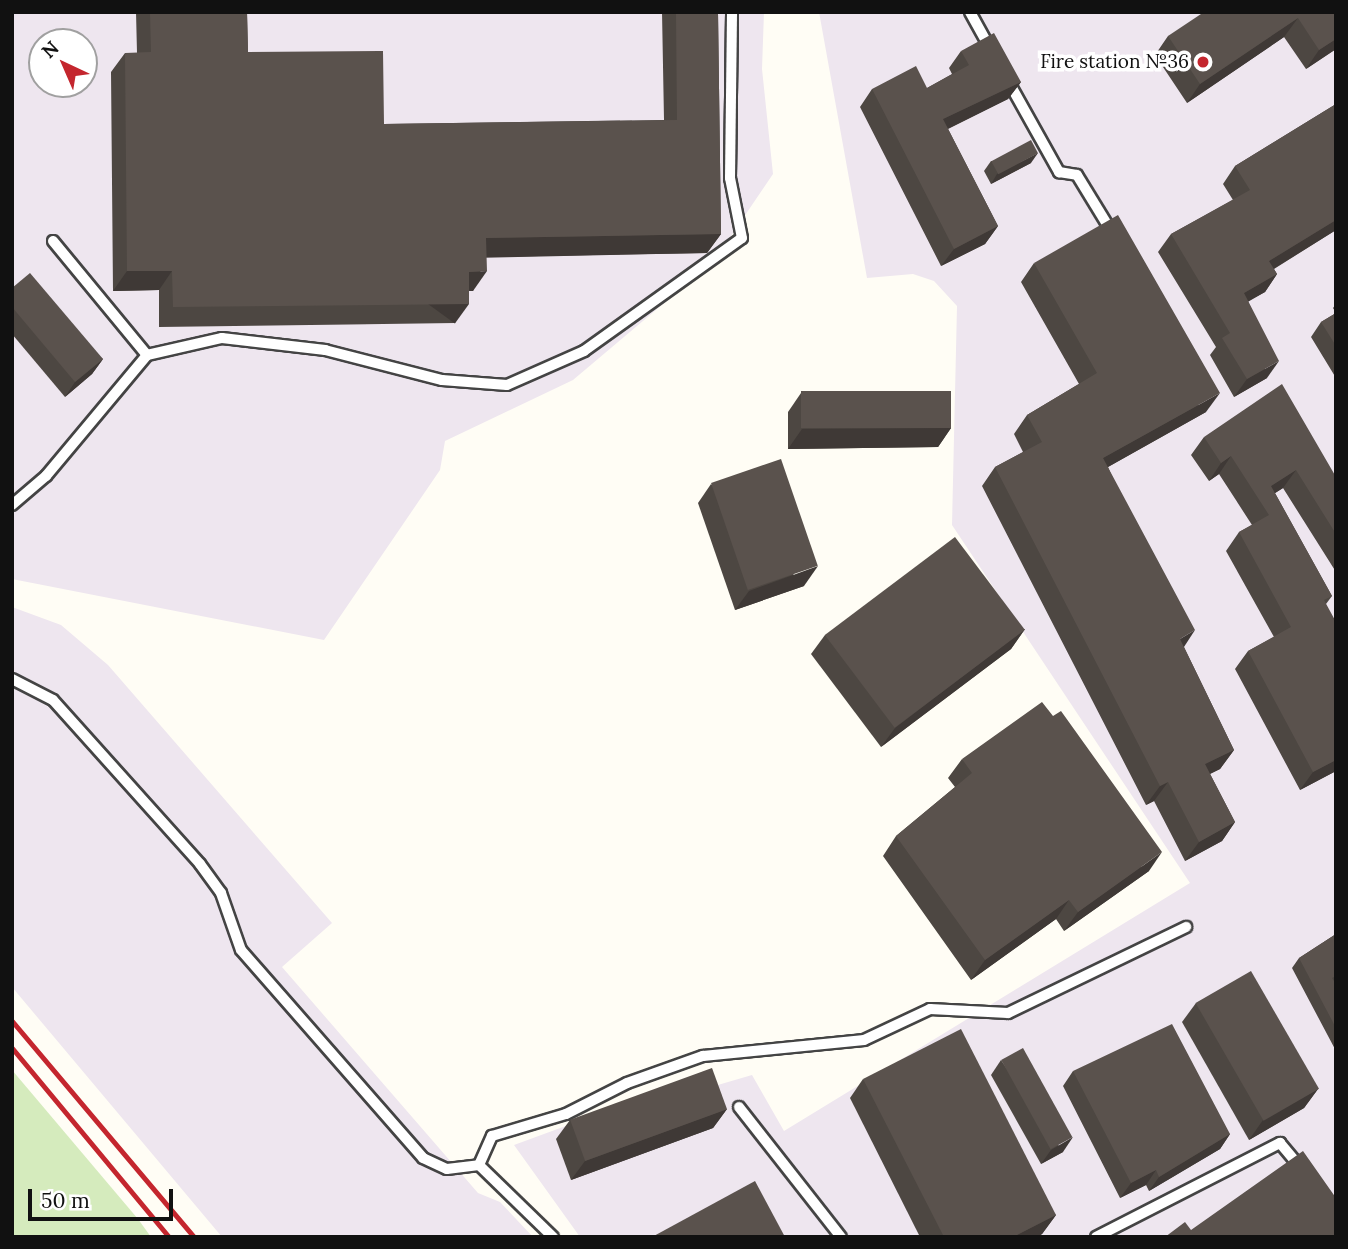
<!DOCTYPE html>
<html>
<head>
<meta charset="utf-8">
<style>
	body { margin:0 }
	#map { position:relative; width:1348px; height:1249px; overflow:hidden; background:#fffdf5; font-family:Lora,serif }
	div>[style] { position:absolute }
	.industrial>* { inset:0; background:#eee6ef }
	.green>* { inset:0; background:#d5ebbd }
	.roads { filter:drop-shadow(2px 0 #444) drop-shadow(-2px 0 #444) drop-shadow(0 2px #444) drop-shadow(0 -2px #444) }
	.service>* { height:10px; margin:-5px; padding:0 5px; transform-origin:5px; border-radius:5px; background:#fff }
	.rail>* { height:5px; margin:-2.5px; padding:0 2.5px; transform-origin:2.5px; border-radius:2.5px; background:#c4262e }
	.wall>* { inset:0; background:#4d4742 }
	.shaded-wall>* { inset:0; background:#3f3936; transform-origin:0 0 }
	.building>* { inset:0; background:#5a524d; transform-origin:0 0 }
	.dots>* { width:19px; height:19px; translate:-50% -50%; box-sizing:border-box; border:4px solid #fff; border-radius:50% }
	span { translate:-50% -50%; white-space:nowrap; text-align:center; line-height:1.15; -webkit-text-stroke:7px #fff; paint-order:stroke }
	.poi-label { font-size:19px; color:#111 }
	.right { translate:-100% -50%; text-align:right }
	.frame { position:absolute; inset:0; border:14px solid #111; pointer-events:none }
	.north { position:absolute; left:28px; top:28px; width:70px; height:70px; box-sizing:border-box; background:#fff; border:2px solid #a0a0a0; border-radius:50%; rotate:316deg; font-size:19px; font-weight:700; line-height:28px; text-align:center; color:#111 }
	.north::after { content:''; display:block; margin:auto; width:24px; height:32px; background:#c4262e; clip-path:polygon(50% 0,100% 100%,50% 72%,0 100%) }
	.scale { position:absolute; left:28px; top:1189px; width:145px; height:32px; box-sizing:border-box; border:4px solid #111; border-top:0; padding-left:9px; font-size:21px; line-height:24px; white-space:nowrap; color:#111; -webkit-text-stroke:5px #fff; paint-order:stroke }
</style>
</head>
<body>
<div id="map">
	<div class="industrial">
		<i style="clip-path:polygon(evenodd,12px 12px,764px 12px,762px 69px,773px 174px,714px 261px,573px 380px,445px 441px,440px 470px,324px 640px,12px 579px,12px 12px,42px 42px,84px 42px,84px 84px,42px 84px,42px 42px)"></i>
		<i style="clip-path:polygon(819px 12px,1336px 12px,1336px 1237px,580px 1237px,514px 1145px,699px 1077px,711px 1087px,752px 1075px,784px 1131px,1190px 883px,952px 525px,957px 306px,934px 281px,913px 274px,867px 278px)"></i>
		<i style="clip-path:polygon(12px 607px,61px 625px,108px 665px,332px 923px,282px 967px,478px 1193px,500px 1202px,533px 1237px,222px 1237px,12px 987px)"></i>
	</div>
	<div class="green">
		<i style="clip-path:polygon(12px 1070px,138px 1219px,151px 1237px,12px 1237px)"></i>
	</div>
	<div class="roads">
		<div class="service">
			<i style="left:970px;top:12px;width:43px;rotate:61.1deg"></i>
			<i style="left:1007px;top:79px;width:107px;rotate:60.8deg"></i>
			<i style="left:1059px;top:172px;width:18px;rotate:9deg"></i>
			<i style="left:1077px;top:175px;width:69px;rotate:58.6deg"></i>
			<i style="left:53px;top:241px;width:148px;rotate:50.5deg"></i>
			<i style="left:147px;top:355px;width:77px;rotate:-12.8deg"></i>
			<i style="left:222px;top:338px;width:104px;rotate:6.6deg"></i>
			<i style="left:325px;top:350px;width:121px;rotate:14.4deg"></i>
			<i style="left:442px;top:380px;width:65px;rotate:4.4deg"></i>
			<i style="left:507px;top:385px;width:84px;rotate:-23.8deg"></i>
			<i style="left:584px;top:351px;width:194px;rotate:-35.6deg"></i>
			<i style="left:742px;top:238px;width:61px;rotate:-101.3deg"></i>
			<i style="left:730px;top:178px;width:166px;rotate:-89.3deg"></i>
			<i style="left:12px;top:505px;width:45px;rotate:-40.5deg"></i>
			<i style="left:46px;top:476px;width:158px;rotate:-50.1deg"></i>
			<i style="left:12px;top:679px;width:46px;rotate:27.1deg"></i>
			<i style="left:53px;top:700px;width:220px;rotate:48.1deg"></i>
			<i style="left:200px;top:864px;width:36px;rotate:54deg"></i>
			<i style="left:221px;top:893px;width:60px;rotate:70.7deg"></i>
			<i style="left:241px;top:950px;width:276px;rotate:48.8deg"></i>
			<i style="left:423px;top:1158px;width:26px;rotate:25deg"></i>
			<i style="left:447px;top:1169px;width:32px;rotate:-7deg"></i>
			<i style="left:739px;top:1107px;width:165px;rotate:51.9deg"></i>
			<i style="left:479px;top:1165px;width:32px;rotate:-66deg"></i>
			<i style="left:492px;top:1136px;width:77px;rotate:-16.6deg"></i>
			<i style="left:566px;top:1114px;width:68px;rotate:-26.9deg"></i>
			<i style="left:627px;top:1083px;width:81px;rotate:-19.6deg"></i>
			<i style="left:703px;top:1056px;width:162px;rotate:-5.7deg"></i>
			<i style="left:864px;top:1040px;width:73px;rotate:-25.2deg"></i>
			<i style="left:930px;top:1009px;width:78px;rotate:2.9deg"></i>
			<i style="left:1008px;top:1013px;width:198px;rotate:-25.8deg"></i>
			<i style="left:479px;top:1165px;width:103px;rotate:44.2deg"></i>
			<i style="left:1096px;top:1237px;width:207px;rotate:-27.1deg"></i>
			<i style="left:1280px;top:1143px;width:31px;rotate:50deg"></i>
		</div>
	</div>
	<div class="rail">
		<i style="left:12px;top:1021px;width:282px;rotate:49.9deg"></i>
		<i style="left:12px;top:1048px;width:246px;rotate:50.3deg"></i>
	</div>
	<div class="wall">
		<i style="clip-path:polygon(136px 12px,247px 12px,248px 52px,384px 124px,664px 120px,662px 12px,718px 12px,721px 234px,707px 253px,486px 257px,473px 291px,469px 291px,455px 323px,159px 327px,159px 290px,113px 291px,111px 72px,125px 53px,137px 53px)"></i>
		<i style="clip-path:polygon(1336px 12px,1336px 49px,1306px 69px,1284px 37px,1187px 103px,1155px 55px,1168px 36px)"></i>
		<i style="clip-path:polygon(961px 51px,1021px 82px,1008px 99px,948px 129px,998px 226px,985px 244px,941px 266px,860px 107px,872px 89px,927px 88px,952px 74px,949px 68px)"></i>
		<i style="clip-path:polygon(1336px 104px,1336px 230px,1274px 269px,1277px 274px,1265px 292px,1248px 301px,1267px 378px,1234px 397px,1210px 355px,1216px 347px,1158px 252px,1171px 234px,1233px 200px,1223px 184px,1235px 166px)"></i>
		<i style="clip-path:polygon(991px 161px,1031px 163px,991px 184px,984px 171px)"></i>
		<i style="clip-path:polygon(1034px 263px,1206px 412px,1108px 467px,1184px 647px,1234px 750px,1220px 769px,1210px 774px,1235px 822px,1222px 841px,1185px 861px,1154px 801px,1146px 805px,982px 486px,995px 467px,1023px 452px,1014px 434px,1027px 415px,1079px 384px,1021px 282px)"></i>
		<i style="clip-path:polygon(12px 288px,103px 359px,92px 374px,65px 397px,12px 334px)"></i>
		<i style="clip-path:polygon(1336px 304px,1336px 378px,1311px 337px,1321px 322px,1336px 313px,1333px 308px)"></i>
		<i style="clip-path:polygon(801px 393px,951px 428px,938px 447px,788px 449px,788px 412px)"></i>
		<i style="clip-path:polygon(1204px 437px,1336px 477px,1336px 572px,1283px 488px,1275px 493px,1332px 596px,1326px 604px,1336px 771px,1300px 790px,1235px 669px,1248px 651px,1274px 637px,1226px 551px,1239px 532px,1252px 525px,1219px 474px,1209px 481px,1191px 455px)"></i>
		<i style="clip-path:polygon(711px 484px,804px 586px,735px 610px,698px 503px)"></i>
		<i style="clip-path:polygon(1025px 629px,1011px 649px,881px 747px,811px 654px,825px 635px)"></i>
		<i style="clip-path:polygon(962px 759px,1149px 871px,1064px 931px,1056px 919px,971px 980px,883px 856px,896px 836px,955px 787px,948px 778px)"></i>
		<i style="clip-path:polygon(1336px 934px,1336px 981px,1335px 982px,1336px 984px,1336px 1051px,1292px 968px,1299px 958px)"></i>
		<i style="clip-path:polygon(1196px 1003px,1318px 1089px,1304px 1108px,1249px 1140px,1182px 1022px)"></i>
		<i style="clip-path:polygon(1001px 1060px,1063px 1152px,1041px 1164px,991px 1075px)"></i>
		<i style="clip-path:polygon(1073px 1071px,1230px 1134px,1220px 1149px,1149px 1191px,1146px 1185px,1120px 1198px,1063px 1086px)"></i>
		<i style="clip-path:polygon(863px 1079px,1056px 1215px,1042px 1234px,1037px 1237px,920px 1237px,850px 1098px)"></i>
		<i style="clip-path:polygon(727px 1109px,713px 1128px,571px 1180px,556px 1139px,570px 1120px)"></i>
	</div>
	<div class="shaded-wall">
		<i style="clip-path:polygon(1298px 18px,1284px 37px,1187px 103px,1200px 84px)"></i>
		<i style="clip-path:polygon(1336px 39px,1336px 49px,1306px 69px,1319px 50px)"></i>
		<i style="clip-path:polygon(1021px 82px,1008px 99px,931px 137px,943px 119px)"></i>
		<i style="clip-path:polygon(1038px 153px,1031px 163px,991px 184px,997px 174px)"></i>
		<i style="clip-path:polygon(1336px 220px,1336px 230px,1257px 279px,1269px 261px)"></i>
		<i style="clip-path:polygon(998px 226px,985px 244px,941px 266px,954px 249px)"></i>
		<i style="clip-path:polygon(721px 234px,707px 253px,472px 258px,486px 238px)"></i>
		<i style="clip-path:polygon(127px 271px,172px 271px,159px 290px,113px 291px)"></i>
		<i style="clip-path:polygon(487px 271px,473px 291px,455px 291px,469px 272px)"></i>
		<i style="clip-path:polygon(1277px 274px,1265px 292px,1232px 311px,1244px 293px)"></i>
		<i style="left:469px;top:304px;width:24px;height:296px;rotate:126deg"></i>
		<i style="clip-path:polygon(103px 359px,92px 374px,65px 397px,75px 382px)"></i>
		<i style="clip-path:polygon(1279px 361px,1267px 378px,1234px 397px,1247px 379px)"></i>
		<i style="clip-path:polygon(1220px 393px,1206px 412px,1090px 477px,1103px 458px)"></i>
		<i style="clip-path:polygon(951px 428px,938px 447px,788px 449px,802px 429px)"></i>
		<i style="clip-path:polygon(1231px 456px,1219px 474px,1209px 481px,1221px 463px)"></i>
		<i style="clip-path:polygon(1296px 470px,1283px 488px,1261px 502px,1271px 486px)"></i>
		<i style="clip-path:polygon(818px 566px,804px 586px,735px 610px,749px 591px)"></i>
		<i style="clip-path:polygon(1025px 629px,1011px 649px,881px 747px,895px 728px)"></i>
		<i style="clip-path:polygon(1195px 630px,1182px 650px,1180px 639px)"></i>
		<i style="clip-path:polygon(1234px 750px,1220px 769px,1191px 783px,1205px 764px)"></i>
		<i style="clip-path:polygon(1336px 760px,1336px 771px,1300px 790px,1313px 772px)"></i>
		<i style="clip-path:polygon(1168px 782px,1154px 801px,1146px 805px,1160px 786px)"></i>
		<i style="clip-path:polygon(1235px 822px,1222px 841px,1185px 861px,1199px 842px)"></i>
		<i style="clip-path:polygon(1162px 852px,1149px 871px,1064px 931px,1078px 912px)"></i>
		<i style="clip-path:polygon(1069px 900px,1056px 919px,971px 980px,985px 960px)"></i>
		<i style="clip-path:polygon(1318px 1089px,1304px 1108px,1249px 1140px,1263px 1120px)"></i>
		<i style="clip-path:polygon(727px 1109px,713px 1128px,571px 1180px,585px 1161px)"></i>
		<i style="clip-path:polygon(1230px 1134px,1220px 1149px,1149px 1191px,1159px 1177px)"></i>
		<i style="clip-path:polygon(1073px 1137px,1063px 1152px,1041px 1164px,1051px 1150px)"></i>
		<i style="clip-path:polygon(1156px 1170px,1146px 1185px,1120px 1198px,1131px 1183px)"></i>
		<i style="clip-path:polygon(1056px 1215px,1042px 1234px,1037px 1237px,1013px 1237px)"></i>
	</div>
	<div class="building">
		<i style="clip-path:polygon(150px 12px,247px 12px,248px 52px,383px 51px,384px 124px,677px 120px,676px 12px,718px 12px,721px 234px,486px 238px,487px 271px,469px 272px,469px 304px,173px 307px,172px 271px,127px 271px,125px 53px,151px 52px)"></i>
		<i style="clip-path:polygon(1204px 12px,1336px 12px,1336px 39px,1319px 50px,1298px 18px,1200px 84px,1168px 36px)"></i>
		<i style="clip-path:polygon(994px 33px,1021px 82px,943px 119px,998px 226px,954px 249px,872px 89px,916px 66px,927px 88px,969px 65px,961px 51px)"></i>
		<i style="clip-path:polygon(1336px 104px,1336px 220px,1269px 261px,1277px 274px,1244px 293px,1279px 361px,1247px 379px,1222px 338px,1230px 333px,1171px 234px,1250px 190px,1235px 166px)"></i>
		<i style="left:1031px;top:140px;width:15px;height:45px;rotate:62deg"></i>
		<i style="clip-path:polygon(1118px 215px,1220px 393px,1103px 458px,1195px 630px,1180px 639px,1234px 750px,1205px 764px,1235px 822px,1199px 842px,1168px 782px,1160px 786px,995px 467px,1042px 442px,1027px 415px,1097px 373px,1034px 263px)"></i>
		<i style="clip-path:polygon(30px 273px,103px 359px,75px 382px,12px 307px,12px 288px)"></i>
		<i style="clip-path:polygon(1336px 313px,1336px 346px,1321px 322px)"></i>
		<i style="clip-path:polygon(1282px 384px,1336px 477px,1336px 534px,1296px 470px,1271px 486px,1332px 596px,1324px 600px,1336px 622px,1336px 760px,1313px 772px,1248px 651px,1291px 627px,1239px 532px,1269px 515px,1231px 456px,1221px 463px,1204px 437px)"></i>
		<i style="left:951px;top:391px;width:37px;height:150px;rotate:90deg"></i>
		<i style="left:781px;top:459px;width:113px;height:74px;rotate:71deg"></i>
		<i style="left:955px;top:537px;width:116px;height:163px;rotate:53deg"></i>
		<i style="clip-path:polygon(1042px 702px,1053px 716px,1061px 711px,1162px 852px,1078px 912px,1069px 900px,985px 960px,896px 836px,972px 773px,962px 759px)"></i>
		<i style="clip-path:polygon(1336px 934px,1336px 976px,1332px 978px,1336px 984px,1336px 1028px,1299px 958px)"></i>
		<i style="left:1251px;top:971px;width:136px;height:64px;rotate:60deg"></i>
		<i style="clip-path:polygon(1172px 1024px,1230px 1134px,1159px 1177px,1156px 1170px,1131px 1183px,1073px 1071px)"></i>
		<i style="clip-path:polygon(961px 1029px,1056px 1215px,1013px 1237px,944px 1237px,863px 1079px)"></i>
		<i style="left:1023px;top:1048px;width:102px;height:25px;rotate:61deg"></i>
		<i style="left:712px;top:1068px;width:44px;height:151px;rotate:70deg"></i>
		<i style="clip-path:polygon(1303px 1151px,1336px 1198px,1336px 1237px,1165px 1237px,1185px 1222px,1191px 1230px)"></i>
		<i style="clip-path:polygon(755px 1181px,785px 1237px,652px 1237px)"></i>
	</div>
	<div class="dots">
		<i style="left:1203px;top:62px;background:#c4262e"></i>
	</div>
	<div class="poi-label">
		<span class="right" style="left:1189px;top:62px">Fire station №36</span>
	</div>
	<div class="frame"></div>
	<div class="north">N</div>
	<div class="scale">50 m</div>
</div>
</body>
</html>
